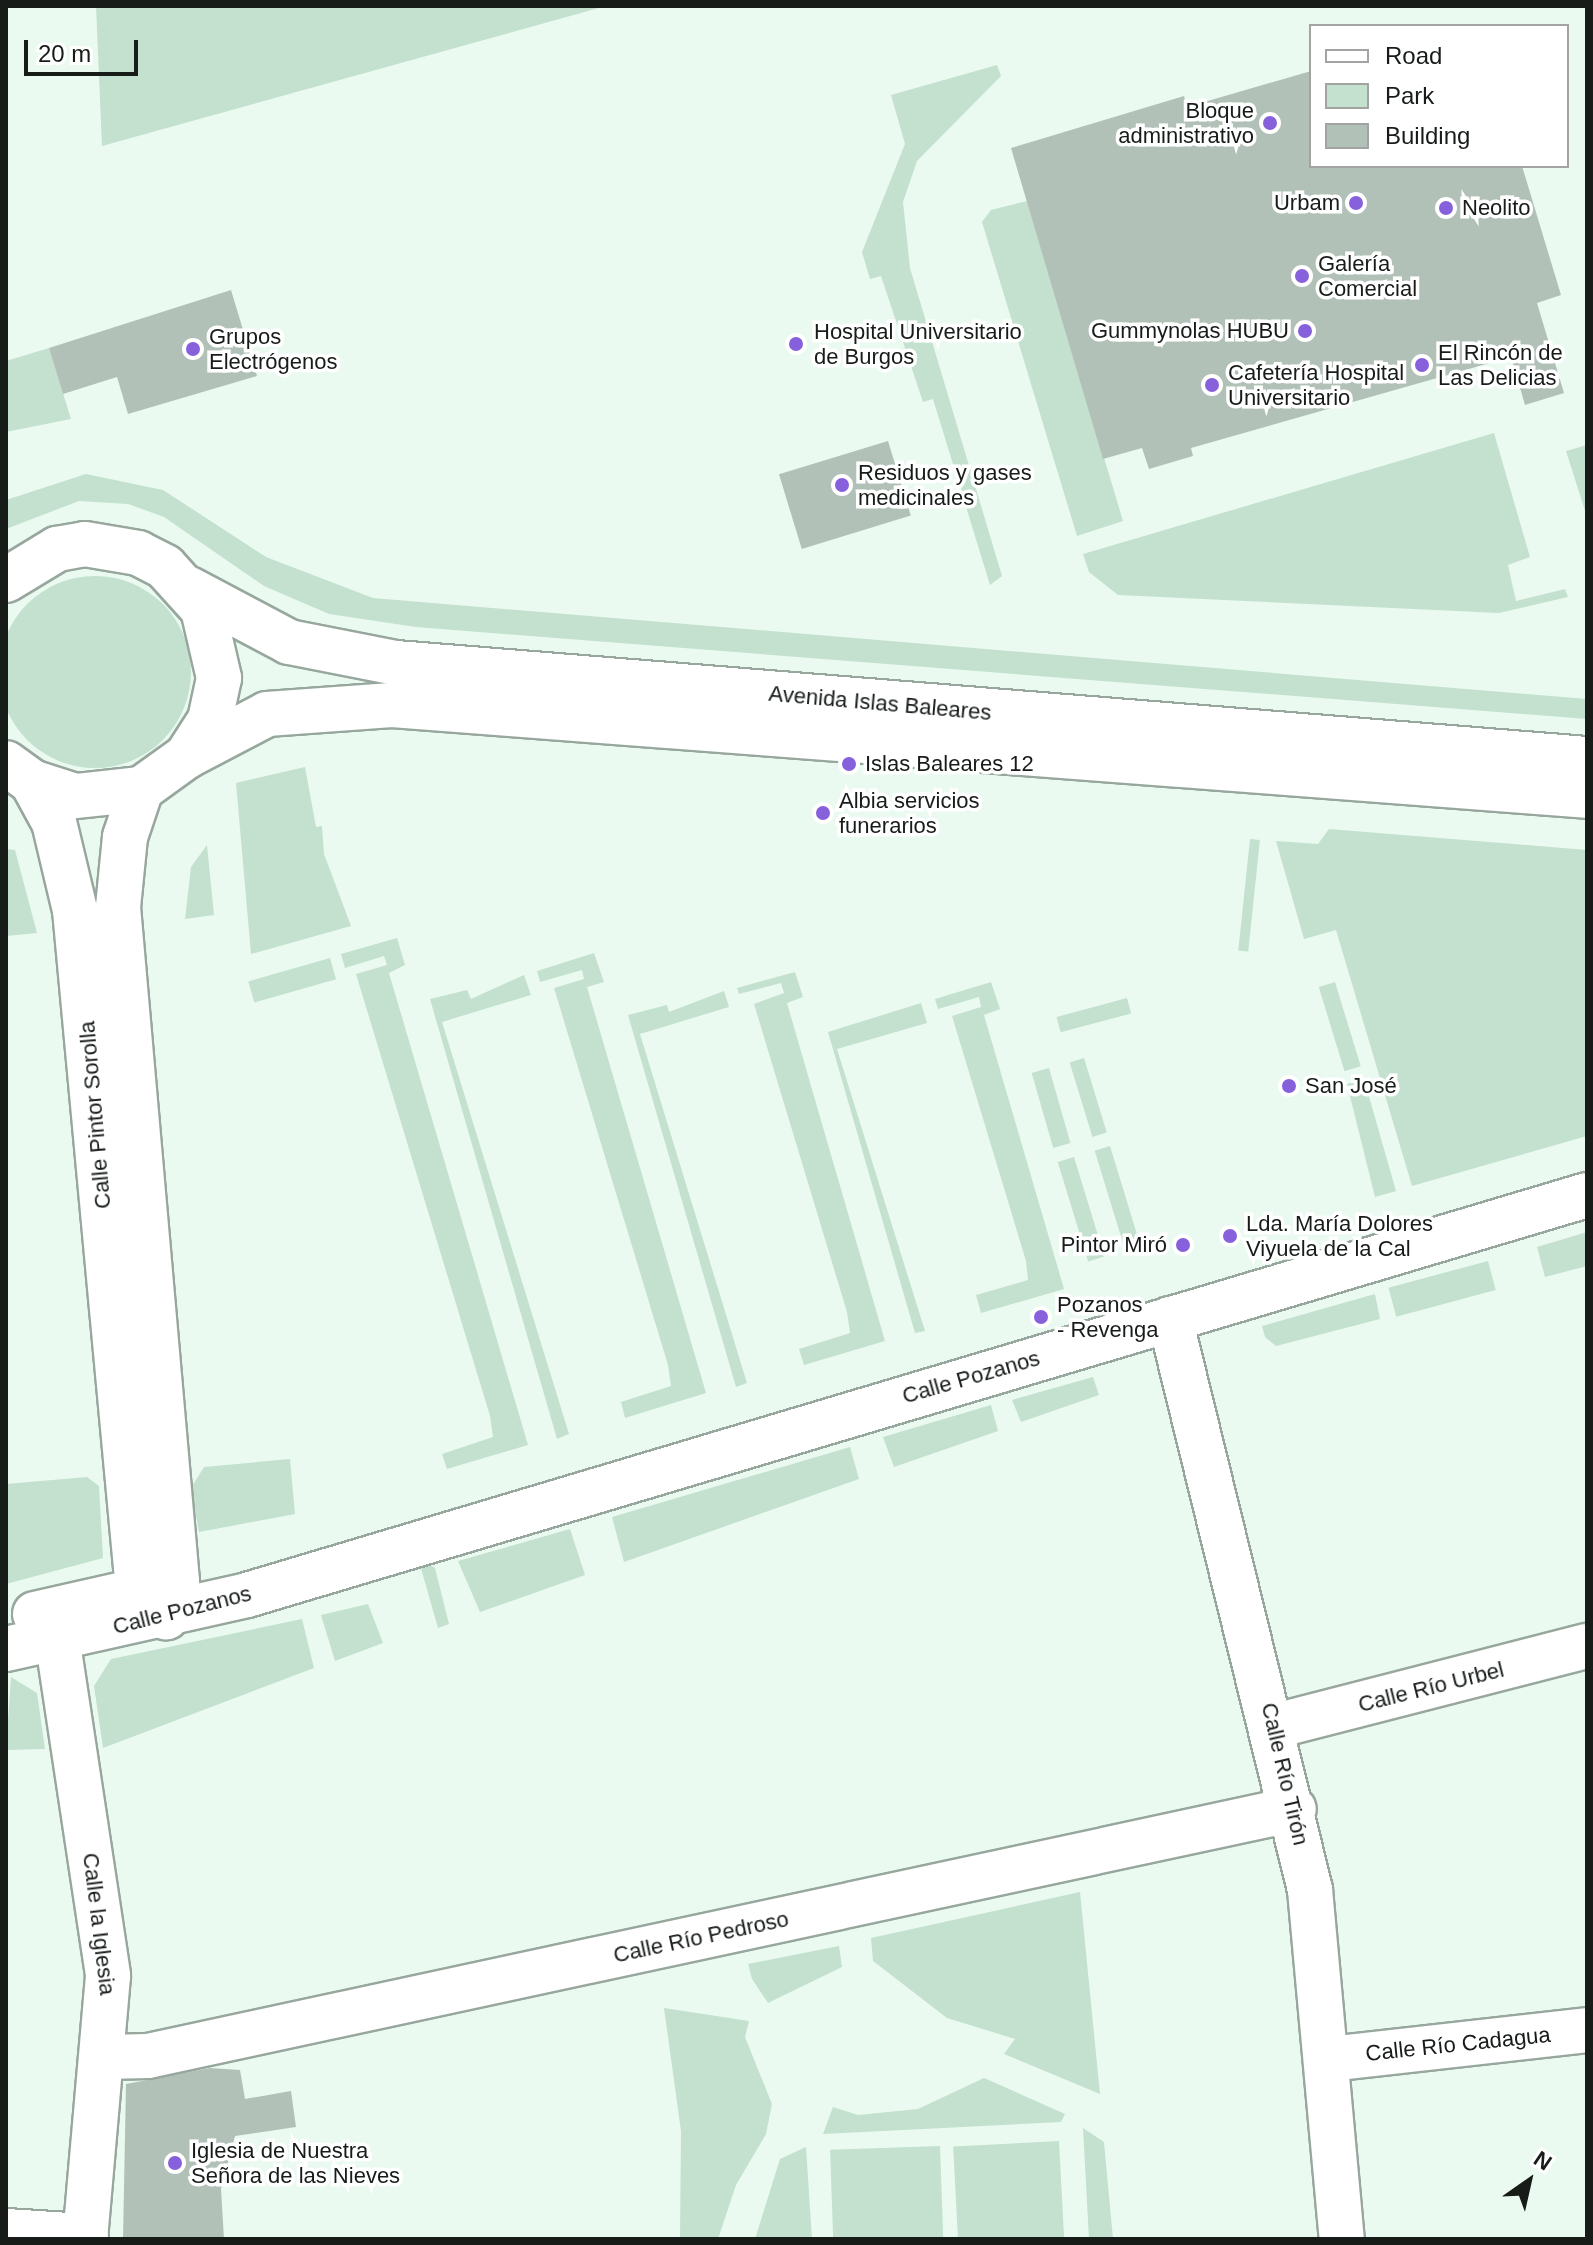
<!DOCTYPE html>
<html>
<head>
<meta charset="utf-8">
<style>
	body { margin:0 }
	#map { position:relative; width:1593px; height:2245px; overflow:hidden; background:#eafaf0; font-family:Arial,sans-serif }
	div>[style] { position:absolute }
	.green>* { inset:0; background:#c3e1ce; transform-origin:0 0 }
	.round { border-radius:50% }
	.building>* { inset:0; background:#b2c1b8; transform-origin:0 0 }
	.roads { filter:drop-shadow(2px 0 #98a79e) drop-shadow(-2px 0 #98a79e) drop-shadow(0 2px #98a79e) drop-shadow(0 -2px #98a79e) }
	.minor>* { height:44px; margin:-22px; padding:0 22px; transform-origin:22px; border-radius:22px; background:#fff }
	.major>* { height:44px; margin:-22px; padding:0 22px; transform-origin:22px; border-radius:22px; background:#fff }
	.dots>* { width:22px; height:22px; translate:-50% -50%; box-sizing:border-box; border:4px solid #fff; border-radius:50% }
	span { translate:-50% -50%; white-space:nowrap; text-align:center; line-height:1.15; -webkit-text-stroke:7px #fff; paint-order:stroke }
	.poi-label { font-size:22px; color:#171c19 }
	.right { translate:-100% -50%; text-align:right }
	.left { translate:0 -50%; text-align:left }
	.street-label { font-size:22px; color:#171c19 }
	.frame { position:absolute; inset:0; border:8px solid #171c19; pointer-events:none }
	.legend { position:absolute; left:1309px; top:24px; width:260px; height:144px; box-sizing:border-box; background:#fff; border:2px solid #a2a4a3; margin:0; padding:10px 14px; list-style:none; font-size:24px; color:#171c19 }
	.legend li { display:flex; align-items:center; gap:16px; height:40px }
	.legend b { width:40px; border:2px solid #a2a4a3 }
	.north { position:absolute; left:1489px; top:2141px; width:80px; height:80px; -webkit-text-stroke:6px #fff; paint-order:stroke; rotate:34deg; font-size:22px; font-weight:700; line-height:32px; text-align:center; color:#171c19 }
	.north::after { content:''; display:block; margin:auto; width:28px; height:36px; background:#171c19; clip-path:polygon(50% 0,100% 100%,50% 72%,0 100%) }
	.scale { position:absolute; left:24px; top:40px; width:114px; height:36px; box-sizing:border-box; border:4px solid #171c19; border-top:0; padding-left:10px; font-size:24px; line-height:28px; white-space:nowrap; color:#171c19; -webkit-text-stroke:6px #fff; paint-order:stroke }
</style>
</head>
<body>
<div id="map">
	<div class="green">
		<i style="clip-path:polygon(96px 6px,606px 6px,102px 146px)"></i>
		<i style="clip-path:polygon(997px 65px,1001px 76px,917px 161px,903px 202px,910px 268px,1002px 576px,990px 585px,933px 399px,923px 402px,881px 276px,870px 279px,862px 252px,905px 144px,891px 95px)"></i>
		<i style="clip-path:polygon(1027px 201px,1123px 521px,1077px 536px,982px 222px,991px 210px)"></i>
		<i style="clip-path:polygon(49px 348px,71px 419px,6px 432px,6px 361px)"></i>
		<i style="clip-path:polygon(1494px 433px,1530px 557px,1508px 565px,1516px 601px,1565px 589px,1568px 597px,1499px 613px,1118px 595px,1089px 572px,1083px 554px)"></i>
		<i style="clip-path:polygon(1587px 445px,1587px 517px,1566px 451px)"></i>
		<i style="clip-path:polygon(86px 474px,163px 490px,266px 557px,373px 598px,1587px 699px,1587px 719px,416px 627px,329px 614px,264px 586px,164px 517px,128px 504px,79px 501px,6px 529px,6px 500px)"></i>
		<i class="round" style="left:-1px;top:576px;width:192px;height:192px"></i>
		<i style="clip-path:polygon(305px 767px,316px 827px,322px 826px,324px 854px,351px 926px,251px 954px,236px 783px)"></i>
		<i style="clip-path:polygon(1329px 829px,1587px 850px,1587px 1136px,1412px 1186px,1336px 930px,1304px 939px,1276px 841px,1318px 844px)"></i>
		<i style="left:1250px;top:839px;width:10px;height:112px;rotate:6deg"></i>
		<i style="clip-path:polygon(207px 845px,214px 915px,185px 919px,191px 867px)"></i>
		<i style="clip-path:polygon(6px 849px,15px 850px,37px 933px,6px 936px)"></i>
		<i style="clip-path:polygon(397px 938px,405px 965px,389px 973px,528px 1445px,447px 1469px,442px 1454px,493px 1437px,490px 1416px,356px 974px,387px 965px,384px 956px,345px 968px,341px 954px)"></i>
		<i style="clip-path:polygon(594px 953px,604px 982px,587px 987px,706px 1393px,625px 1418px,621px 1402px,671px 1386px,668px 1365px,554px 988px,584px 979px,582px 970px,540px 982px,537px 971px)"></i>
		<i style="left:330px;top:958px;width:22px;height:85px;rotate:74deg"></i>
		<i style="clip-path:polygon(795px 972px,803px 997px,787px 1003px,885px 1341px,804px 1365px,799px 1349px,850px 1333px,847px 1312px,754px 1004px,784px 993px,781px 983px,739px 994px,737px 988px)"></i>
		<i style="clip-path:polygon(524px 975px,531px 995px,442px 1022px,569px 1434px,557px 1439px,430px 999px,467px 990px,471px 999px)"></i>
		<i style="clip-path:polygon(991px 982px,1000px 1009px,984px 1015px,1064px 1289px,981px 1313px,976px 1295px,1028px 1280px,1026px 1261px,952px 1016px,981px 1007px,979px 997px,938px 1009px,935px 999px)"></i>
		<i style="left:1335px;top:982px;width:88px;height:17px;rotate:73deg"></i>
		<i style="clip-path:polygon(724px 991px,729px 1007px,640px 1034px,747px 1383px,736px 1387px,628px 1015px,667px 1005px,669px 1012px)"></i>
		<i style="left:1127px;top:998px;width:16px;height:73px;rotate:75deg"></i>
		<i style="clip-path:polygon(921px 1003px,927px 1023px,837px 1049px,925px 1331px,915px 1333px,828px 1032px)"></i>
		<i style="left:1084px;top:1058px;width:78px;height:15px;rotate:73deg"></i>
		<i style="left:1049px;top:1068px;width:78px;height:18px;rotate:74deg"></i>
		<i style="clip-path:polygon(1364px 1079px,1396px 1191px,1375px 1197px,1347px 1084px)"></i>
		<i style="left:1110px;top:1146px;width:105px;height:16px;rotate:73deg"></i>
		<i style="left:1074px;top:1157px;width:104px;height:17px;rotate:73deg"></i>
		<i style="clip-path:polygon(1587px 1232px,1587px 1266px,1545px 1277px,1537px 1247px)"></i>
		<i style="left:1488px;top:1261px;width:30px;height:103px;rotate:75deg"></i>
		<i style="clip-path:polygon(1375px 1294px,1380px 1319px,1276px 1346px,1265px 1337px,1262px 1326px)"></i>
		<i style="clip-path:polygon(1093px 1377px,1099px 1395px,1021px 1422px,1012px 1400px)"></i>
		<i style="clip-path:polygon(991px 1405px,998px 1431px,894px 1467px,883px 1437px)"></i>
		<i style="clip-path:polygon(850px 1447px,859px 1479px,624px 1562px,612px 1517px)"></i>
		<i style="clip-path:polygon(290px 1459px,295px 1514px,199px 1532px,191px 1488px,204px 1467px)"></i>
		<i style="clip-path:polygon(87px 1477px,99px 1486px,103px 1558px,6px 1584px,6px 1484px)"></i>
		<i style="clip-path:polygon(570px 1529px,585px 1575px,480px 1612px,458px 1561px)"></i>
		<i style="clip-path:polygon(418px 1558px,435px 1568px,449px 1624px,438px 1628px)"></i>
		<i style="clip-path:polygon(368px 1604px,383px 1643px,335px 1661px,321px 1615px)"></i>
		<i style="clip-path:polygon(302px 1619px,314px 1668px,103px 1748px,94px 1686px,111px 1659px)"></i>
		<i style="clip-path:polygon(11px 1677px,37px 1693px,45px 1749px,6px 1750px)"></i>
		<i style="clip-path:polygon(1080px 1892px,1100px 2094px,1004px 2054px,1015px 2039px,947px 2018px,873px 1961px,871px 1938px)"></i>
		<i style="clip-path:polygon(839px 1946px,842px 1967px,768px 2003px,752px 1979px,748px 1964px)"></i>
		<i style="clip-path:polygon(664px 2008px,749px 2021px,745px 2037px,772px 2104px,766px 2134px,736px 2185px,718px 2239px,680px 2239px,681px 2131px)"></i>
		<i style="clip-path:polygon(984px 2078px,1065px 2114px,1061px 2122px,823px 2134px,833px 2107px,858px 2115px,918px 2109px)"></i>
		<i style="clip-path:polygon(1083px 2128px,1104px 2142px,1113px 2239px,1089px 2239px)"></i>
		<i style="left:1059px;top:2141px;width:98px;height:106px;rotate:87deg"></i>
		<i style="left:940px;top:2146px;width:93px;height:110px;rotate:88deg"></i>
		<i style="clip-path:polygon(806px 2147px,812px 2239px,755px 2239px,780px 2159px)"></i>
	</div>
	<div class="building">
		<i style="clip-path:polygon(1311px 71px,1311px 166px,1522px 166px,1561px 295px,1537px 303px,1564px 393px,1525px 405px,1511px 357px,1191px 448px,1193px 456px,1149px 469px,1142px 448px,1103px 459px,1011px 148px,1184px 96px,1187px 107px)"></i>
		<i style="clip-path:polygon(231px 290px,257px 376px,128px 414px,117px 377px,63px 394px,49px 348px)"></i>
		<i style="left:888px;top:441px;width:78px;height:114px;rotate:73deg"></i>
		<i style="clip-path:polygon(210px 2068px,240px 2070px,245px 2099px,291px 2091px,296px 2127px,235px 2136px,221px 2189px,224px 2239px,123px 2239px,126px 2084px)"></i>
	</div>
	<div class="roads">
		<div class="minor">
			<i style="left:32px;top:782px;width:46px;rotate:61.2deg"></i>
			<i style="left:54px;top:822px;width:90px;rotate:76.6deg"></i>
			<i style="left:75px;top:910px;width:660px;rotate:84.7deg"></i>
			<i style="left:136px;top:1567px;width:22px;rotate:82deg"></i>
			<i style="left:139px;top:1589px;width:39px;rotate:46deg"></i>
			<i style="left:141px;top:789px;width:51px;rotate:108.4deg"></i>
			<i style="left:125px;top:837px;width:70px;rotate:95.7deg"></i>
			<i style="left:118px;top:907px;width:678px;rotate:85deg"></i>
			<i style="left:177px;top:1582px;width:37px;rotate:107deg"></i>
			<i style="left:1170px;top:1319px;width:588px;rotate:76.22deg"></i>
			<i style="left:1310px;top:1890px;width:350px;rotate:84.8deg"></i>
			<i style="left:53px;top:1611px;width:369px;rotate:81.4deg"></i>
			<i style="left:108px;top:1976px;width:264px;rotate:95deg"></i>
			<i style="left:35px;top:1614px;width:135px;rotate:-12.8deg"></i>
			<i style="left:6px;top:1649px;width:247px;rotate:-12.6deg"></i>
			<i style="left:247px;top:1595px;width:1398px;rotate:-16.62deg"></i>
			<i style="left:1275px;top:1726px;width:322px;rotate:-14.4deg"></i>
			<i style="left:106px;top:2057px;width:42px;rotate:-1.4deg"></i>
			<i style="left:148px;top:2056px;width:1172px;rotate:-12.16deg"></i>
			<i style="left:1330px;top:2059px;width:259px;rotate:-6.4deg"></i>
			<i style="left:6px;top:2231px;width:80px;rotate:3.6deg"></i>
		</div>
		<div class="major">
			<i style="left:6px;top:580px;width:60px;rotate:-31.3deg"></i>
			<i style="left:57px;top:549px;width:28px;rotate:-10deg"></i>
			<i style="left:85px;top:544px;width:54px;rotate:9.6deg"></i>
			<i style="left:138px;top:553px;width:30px;rotate:27deg"></i>
			<i style="left:165px;top:567px;width:57px;rotate:47.9deg"></i>
			<i style="left:203px;top:609px;width:71px;rotate:76.9deg"></i>
			<i style="left:219px;top:678px;width:43px;rotate:102.1deg"></i>
			<i style="left:210px;top:720px;width:43px;rotate:122.6deg"></i>
			<i style="left:187px;top:756px;width:57px;rotate:144.3deg"></i>
			<i style="left:141px;top:789px;width:66px;rotate:173.9deg"></i>
			<i style="left:75px;top:796px;width:45px;rotate:-162deg"></i>
			<i style="left:32px;top:782px;width:32px;rotate:-144deg"></i>
			<i style="left:189px;top:589px;width:113px;rotate:27.9deg"></i>
			<i style="left:289px;top:642px;width:109px;rotate:11.1deg"></i>
			<i style="left:396px;top:663px;width:1195px;rotate:4.61deg"></i>
			<i style="left:187px;top:756px;width:90px;rotate:-27.7deg"></i>
			<i style="left:267px;top:714px;width:125px;rotate:-4.1deg"></i>
			<i style="left:392px;top:705px;width:1198px;rotate:4.35deg"></i>
		</div>
	</div>
	<div class="dots">
		<i style="left:1270px;top:123px;background:#8760db"></i>
		<i style="left:1356px;top:203px;background:#8760db"></i>
		<i style="left:1446px;top:208px;background:#8760db"></i>
		<i style="left:1302px;top:276px;background:#8760db"></i>
		<i style="left:1305px;top:331px;background:#8760db"></i>
		<i style="left:796px;top:344px;background:#8760db"></i>
		<i style="left:193px;top:349px;background:#8760db"></i>
		<i style="left:1422px;top:365px;background:#8760db"></i>
		<i style="left:1212px;top:385px;background:#8760db"></i>
		<i style="left:842px;top:485px;background:#8760db"></i>
		<i style="left:849px;top:764px;background:#8760db"></i>
		<i style="left:823px;top:813px;background:#8760db"></i>
		<i style="left:1289px;top:1086px;background:#8760db"></i>
		<i style="left:1230px;top:1236px;background:#8760db"></i>
		<i style="left:1183px;top:1245px;background:#8760db"></i>
		<i style="left:1041px;top:1317px;background:#8760db"></i>
		<i style="left:175px;top:2163px;background:#8760db"></i>
	</div>
	<div class="poi-label">
		<span class="right" style="left:1254px;top:123px">Bloque<br>administrativo</span>
		<span class="right" style="left:1340px;top:203px">Urbam</span>
		<span class="left" style="left:1462px;top:208px">Neolito</span>
		<span class="left" style="left:1318px;top:276px">Galería<br>Comercial</span>
		<span class="left" style="left:814px;top:344px">Hospital Universitario<br>de Burgos</span>
		<span class="right" style="left:1289px;top:331px">Gummynolas HUBU</span>
		<span class="left" style="left:209px;top:349px">Grupos<br>Electrógenos</span>
		<span class="left" style="left:1438px;top:365px">El Rincón de<br>Las Delicias</span>
		<span class="left" style="left:1228px;top:385px">Cafetería Hospital<br>Universitario</span>
		<span class="left" style="left:858px;top:485px">Residuos y gases<br>medicinales</span>
		<span class="left" style="left:865px;top:764px">Islas Baleares 12</span>
		<span class="left" style="left:839px;top:813px">Albia servicios<br>funerarios</span>
		<span class="left" style="left:1305px;top:1086px">San José</span>
		<span class="left" style="left:1246px;top:1236px">Lda. María Dolores<br>Viyuela de la Cal</span>
		<span class="right" style="left:1167px;top:1245px">Pintor Miró</span>
		<span class="left" style="left:1057px;top:1317px">Pozanos<br>- Revenga</span>
		<span class="left" style="left:191px;top:2163px">Iglesia de Nuestra<br>Señora de las Nieves</span>
	</div>
	<div class="street-label">
		<span style="left:880px;top:703px;rotate:5deg">Avenida Islas Baleares</span>
		<span style="left:95px;top:1115px;rotate:-95deg">Calle Pintor Sorolla</span>
		<span style="left:971px;top:1377px;rotate:-16deg">Calle Pozanos</span>
		<span style="left:182px;top:1610px;rotate:-14deg">Calle Pozanos</span>
		<span style="left:1431px;top:1687px;rotate:-14deg">Calle Río Urbel</span>
		<span style="left:1285px;top:1774px;rotate:77deg">Calle Río Tirón</span>
		<span style="left:99px;top:1924px;rotate:83deg">Calle la Iglesia</span>
		<span style="left:701px;top:1937px;rotate:-12deg">Calle Río Pedroso</span>
		<span style="left:1458px;top:2044px;rotate:-6deg">Calle Río Cadagua</span>
	</div>
	<div class="frame"></div>
	<ul class="legend">
	<li><b style="height:10px;background:#fff"></b>Road</li>
	<li><b style="height:22px;background:#c3e1ce"></b>Park</li>
	<li><b style="height:22px;background:#b2c1b8"></b>Building</li>
	</ul>
	<div class="north">N</div>
	<div class="scale">20 m</div>
</div>
</body>
</html>
